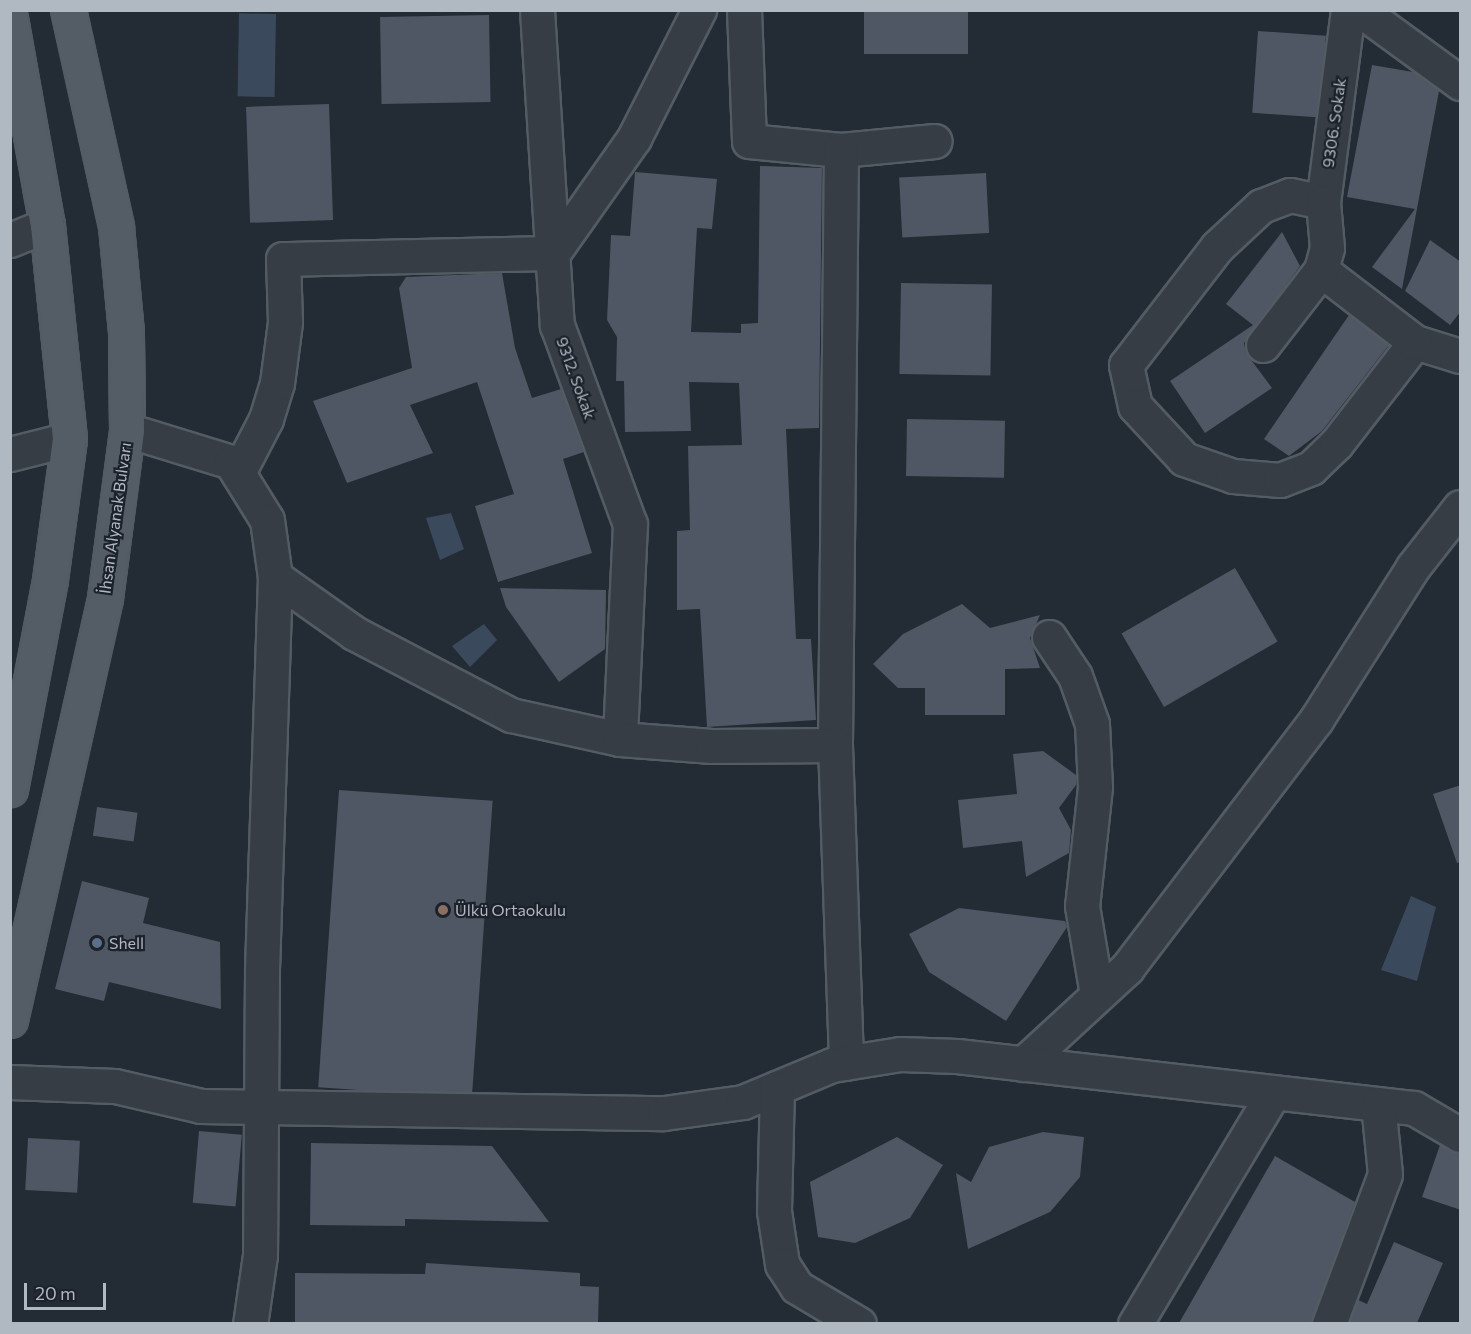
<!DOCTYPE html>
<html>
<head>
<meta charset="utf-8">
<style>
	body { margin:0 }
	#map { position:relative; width:1471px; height:1334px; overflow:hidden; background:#232b35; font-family:Commissioner,sans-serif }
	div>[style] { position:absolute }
	.water>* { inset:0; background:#3a4a5c; transform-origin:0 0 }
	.building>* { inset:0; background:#4e5763; transform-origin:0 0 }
	.roads { filter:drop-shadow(2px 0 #535b63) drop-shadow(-2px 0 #535b63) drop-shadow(0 2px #535b63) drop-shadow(0 -2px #535b63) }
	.minor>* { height:33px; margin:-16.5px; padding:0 16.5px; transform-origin:16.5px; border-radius:16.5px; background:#363d45 }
	.major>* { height:33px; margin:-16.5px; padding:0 16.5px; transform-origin:16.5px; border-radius:16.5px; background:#545c65 }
	.dots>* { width:16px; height:16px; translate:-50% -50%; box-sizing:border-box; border:3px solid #1b222a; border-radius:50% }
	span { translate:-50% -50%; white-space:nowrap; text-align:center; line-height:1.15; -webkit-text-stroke:4.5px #1b222a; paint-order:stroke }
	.street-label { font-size:16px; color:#b0b8c2 }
	.poi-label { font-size:16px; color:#b0b8c2 }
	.left { translate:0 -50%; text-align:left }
	.frame { position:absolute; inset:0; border:12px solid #b0b8c2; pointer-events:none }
	.scale { position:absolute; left:24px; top:1283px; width:82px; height:27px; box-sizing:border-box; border:3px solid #b0b8c2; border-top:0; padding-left:8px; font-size:18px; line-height:21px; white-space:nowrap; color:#b0b8c2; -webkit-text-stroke:4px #1b222a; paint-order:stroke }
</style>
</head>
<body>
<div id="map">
	<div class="water">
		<i style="left:276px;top:14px;width:83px;height:37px;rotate:91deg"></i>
		<i style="clip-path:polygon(451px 513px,464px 549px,440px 560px,426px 518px)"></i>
		<i style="clip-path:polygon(484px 624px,497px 640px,470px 667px,452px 646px)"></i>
		<i style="clip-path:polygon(1411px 896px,1436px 907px,1417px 981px,1381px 970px)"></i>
	</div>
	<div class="building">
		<i style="left:864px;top:10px;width:104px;height:44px"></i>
		<i style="left:489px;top:15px;width:87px;height:109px;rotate:89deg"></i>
		<i style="left:1258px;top:31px;width:68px;height:82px;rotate:4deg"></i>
		<i style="clip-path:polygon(1372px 65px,1413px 72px,1439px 91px,1402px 289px,1372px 267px,1415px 209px,1347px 197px)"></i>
		<i style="left:329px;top:104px;width:116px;height:83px;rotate:88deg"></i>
		<i style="clip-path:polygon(760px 166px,822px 168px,819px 428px,786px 429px,796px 639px,811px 639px,816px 720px,707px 727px,700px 609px,677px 610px,677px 531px,690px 530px,688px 446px,742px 445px,739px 383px,689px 382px,691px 431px,625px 432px,624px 381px,616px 381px,617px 337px,607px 320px,611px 235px,630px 236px,635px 172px,717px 179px,712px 229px,697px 228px,691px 332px,741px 333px,741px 324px,758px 323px)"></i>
		<i style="left:986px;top:173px;width:60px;height:87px;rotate:87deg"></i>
		<i style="clip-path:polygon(1282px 232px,1300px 266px,1244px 343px,1246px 353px,1272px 388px,1205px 433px,1170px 381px,1253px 325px,1226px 304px)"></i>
		<i style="clip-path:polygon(1430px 240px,1461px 262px,1461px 311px,1450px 325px,1405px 291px)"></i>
		<i style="clip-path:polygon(502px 273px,515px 348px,532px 398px,561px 389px,584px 452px,563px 459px,592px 553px,498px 582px,475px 506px,514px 494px,477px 382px,410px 405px,433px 453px,347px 483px,313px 401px,412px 368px,399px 288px,406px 277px)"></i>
		<i style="left:901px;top:283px;width:91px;height:91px;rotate:1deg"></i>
		<i style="clip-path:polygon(1349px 315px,1389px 345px,1322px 431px,1289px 456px,1264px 439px)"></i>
		<i style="left:907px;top:419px;width:98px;height:57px;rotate:1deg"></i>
		<i style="left:1235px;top:568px;width:85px;height:131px;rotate:60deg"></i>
		<i style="clip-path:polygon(500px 588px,606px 590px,605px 649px,559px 682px,506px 607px)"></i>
		<i style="clip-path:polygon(962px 604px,990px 628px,1040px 615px,1030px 638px,1040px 668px,1005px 669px,1005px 715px,925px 715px,925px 688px,898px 688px,873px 664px,903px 634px)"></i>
		<i style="clip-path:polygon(1043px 751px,1076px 775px,1076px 785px,1059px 808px,1071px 830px,1069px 853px,1026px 877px,1022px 841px,963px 848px,958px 800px,1017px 794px,1013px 754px)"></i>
		<i style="clip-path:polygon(1461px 785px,1461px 862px,1457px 863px,1433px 794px)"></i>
		<i style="left:339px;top:790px;width:154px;height:298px;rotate:4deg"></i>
		<i style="left:97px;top:807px;width:41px;height:29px;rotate:8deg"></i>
		<i style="clip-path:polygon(82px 881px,149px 898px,143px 923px,220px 942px,221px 1009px,109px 982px,104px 1001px,55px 989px)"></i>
		<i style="clip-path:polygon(959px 908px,1065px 921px,1067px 927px,1006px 1021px,929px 972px,909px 934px)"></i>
		<i style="left:199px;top:1131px;width:43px;height:72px;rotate:5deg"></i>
		<i style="clip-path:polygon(1043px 1132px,1084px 1137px,1080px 1177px,1050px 1212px,968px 1249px,956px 1173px,971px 1182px,989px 1147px)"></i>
		<i style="clip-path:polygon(897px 1137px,943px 1165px,910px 1218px,855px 1243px,818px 1237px,810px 1182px)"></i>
		<i style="left:28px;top:1138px;width:52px;height:52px;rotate:3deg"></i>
		<i style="clip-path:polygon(311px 1143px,492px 1146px,549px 1222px,405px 1219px,405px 1226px,310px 1225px)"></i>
		<i style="clip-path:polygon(1440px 1145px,1461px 1154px,1461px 1210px,1422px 1197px)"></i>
		<i style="clip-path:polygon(1275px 1156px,1355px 1202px,1311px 1323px,1179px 1323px)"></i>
		<i style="clip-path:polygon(1394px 1242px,1443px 1263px,1417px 1323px,1349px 1323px,1358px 1300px,1367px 1304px)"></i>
		<i style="clip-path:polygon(426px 1263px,580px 1273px,580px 1286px,599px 1287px,598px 1323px,295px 1323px,295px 1273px,425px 1274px)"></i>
	</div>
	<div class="roads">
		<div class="minor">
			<i style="left:537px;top:10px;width:316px;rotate:86.4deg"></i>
			<i style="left:557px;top:325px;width:212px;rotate:69.9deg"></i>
			<i style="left:630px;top:524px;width:215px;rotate:92.7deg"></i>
			<i style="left:744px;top:10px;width:131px;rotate:87.8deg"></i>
			<i style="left:749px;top:141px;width:92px;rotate:5.6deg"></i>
			<i style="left:841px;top:150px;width:94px;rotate:-5.5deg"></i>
			<i style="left:1348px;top:10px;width:194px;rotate:97.4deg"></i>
			<i style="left:1323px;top:202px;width:34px;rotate:-168deg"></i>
			<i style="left:1290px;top:195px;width:31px;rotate:159deg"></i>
			<i style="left:1261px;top:206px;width:60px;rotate:137deg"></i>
			<i style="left:1217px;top:247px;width:149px;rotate:127.6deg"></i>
			<i style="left:1126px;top:365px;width:42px;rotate:77.6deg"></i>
			<i style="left:1135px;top:406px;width:72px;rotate:47.2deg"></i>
			<i style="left:1184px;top:459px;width:52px;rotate:19.1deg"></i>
			<i style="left:1233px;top:476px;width:47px;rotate:4.9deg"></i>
			<i style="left:1280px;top:480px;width:33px;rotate:-21deg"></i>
			<i style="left:1311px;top:468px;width:35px;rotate:-44deg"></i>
			<i style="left:1336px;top:444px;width:129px;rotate:-52.2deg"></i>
			<i style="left:1415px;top:342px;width:47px;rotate:17.3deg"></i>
			<i style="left:1360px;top:10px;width:124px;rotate:36.1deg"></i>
			<i style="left:841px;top:150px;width:595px;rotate:90.58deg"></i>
			<i style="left:835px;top:745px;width:318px;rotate:88deg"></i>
			<i style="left:10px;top:240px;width:40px;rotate:-22deg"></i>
			<i style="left:1321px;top:270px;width:118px;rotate:37.5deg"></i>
			<i style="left:1263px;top:345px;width:95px;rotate:-52.3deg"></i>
			<i style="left:1321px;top:270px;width:23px;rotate:-75deg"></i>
			<i style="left:1327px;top:248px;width:46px;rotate:-95deg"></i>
			<i style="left:127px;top:430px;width:109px;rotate:17.1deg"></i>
			<i style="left:231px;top:462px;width:68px;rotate:58.2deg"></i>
			<i style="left:267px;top:520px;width:58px;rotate:82deg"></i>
			<i style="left:275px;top:577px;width:395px;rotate:91.9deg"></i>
			<i style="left:262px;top:972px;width:283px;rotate:90.4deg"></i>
			<i style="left:260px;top:1255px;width:70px;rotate:98.2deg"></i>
			<i style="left:10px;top:454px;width:61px;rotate:-14.3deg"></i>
			<i style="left:238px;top:473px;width:61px;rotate:-62.6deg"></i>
			<i style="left:266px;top:419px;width:38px;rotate:-73deg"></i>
			<i style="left:277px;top:383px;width:62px;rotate:-82.5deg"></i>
			<i style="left:285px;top:322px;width:63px;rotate:-91.8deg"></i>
			<i style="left:283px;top:259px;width:270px;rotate:-1.3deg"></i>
			<i style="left:553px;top:253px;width:141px;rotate:-54.8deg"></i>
			<i style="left:634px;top:138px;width:144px;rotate:-63.1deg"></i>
			<i style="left:275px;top:577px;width:97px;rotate:35.3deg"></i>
			<i style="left:354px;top:633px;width:177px;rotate:27.6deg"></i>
			<i style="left:511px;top:715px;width:112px;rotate:12.4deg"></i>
			<i style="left:620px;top:739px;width:92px;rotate:4.4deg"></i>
			<i style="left:712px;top:746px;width:123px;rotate:-0.5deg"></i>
			<i style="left:1049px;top:637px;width:47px;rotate:56.3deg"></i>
			<i style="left:1075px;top:676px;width:51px;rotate:70.5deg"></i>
			<i style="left:1092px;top:724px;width:63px;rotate:87.3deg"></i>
			<i style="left:1095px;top:787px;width:120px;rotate:96.2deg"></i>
			<i style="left:1082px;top:906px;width:90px;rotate:80.4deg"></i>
			<i style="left:1023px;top:1064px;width:142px;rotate:-42.7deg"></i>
			<i style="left:1127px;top:968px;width:312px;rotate:-52.7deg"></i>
			<i style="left:1316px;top:720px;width:181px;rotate:-57.6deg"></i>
			<i style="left:1413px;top:567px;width:76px;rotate:-51.9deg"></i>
			<i style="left:10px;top:1082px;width:105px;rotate:2.2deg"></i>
			<i style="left:115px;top:1086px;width:88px;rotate:13.1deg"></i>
			<i style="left:201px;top:1106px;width:463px;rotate:0.9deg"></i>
			<i style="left:664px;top:1113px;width:80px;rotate:-7.9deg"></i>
			<i style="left:743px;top:1102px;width:96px;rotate:-22.6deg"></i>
			<i style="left:832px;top:1065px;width:69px;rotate:-9.2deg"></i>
			<i style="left:900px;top:1054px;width:57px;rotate:2deg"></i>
			<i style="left:957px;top:1056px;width:460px;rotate:6.5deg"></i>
			<i style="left:1414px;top:1108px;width:53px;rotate:30.4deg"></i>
			<i style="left:777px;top:1088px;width:123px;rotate:91.4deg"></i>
			<i style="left:774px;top:1211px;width:54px;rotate:81.4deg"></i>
			<i style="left:782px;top:1264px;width:27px;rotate:57deg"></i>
			<i style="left:797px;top:1287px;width:72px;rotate:30.8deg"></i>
			<i style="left:1135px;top:1324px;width:270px;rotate:-59.1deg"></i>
			<i style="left:1329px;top:1324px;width:160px;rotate:-69.5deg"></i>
			<i style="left:1385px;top:1174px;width:70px;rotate:-95.7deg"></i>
		</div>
		<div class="major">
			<i style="left:10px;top:18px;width:210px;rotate:79.9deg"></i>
			<i style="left:47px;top:225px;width:215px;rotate:84.1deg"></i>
			<i style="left:69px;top:439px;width:142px;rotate:97.7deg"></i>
			<i style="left:50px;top:580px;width:213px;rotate:100.8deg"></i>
			<i style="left:10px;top:1020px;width:433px;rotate:-77.3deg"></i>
			<i style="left:105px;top:598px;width:169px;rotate:-82.5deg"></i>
			<i style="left:127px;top:430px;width:98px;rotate:-90.6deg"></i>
			<i style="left:126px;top:332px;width:106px;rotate:-95.4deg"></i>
			<i style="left:116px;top:226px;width:221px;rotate:-102.5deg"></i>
		</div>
	</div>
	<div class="dots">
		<i style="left:443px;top:910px;background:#8d6e63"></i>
		<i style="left:97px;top:943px;background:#5c6f8a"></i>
	</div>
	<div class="street-label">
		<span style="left:1334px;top:123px;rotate:-82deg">9306. Sokak</span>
		<span style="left:576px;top:378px;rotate:70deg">9312. Sokak</span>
		<span style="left:115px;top:518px;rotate:-82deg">İhsan Alyanak Bulvarı</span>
	</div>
	<div class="poi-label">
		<span class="left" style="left:455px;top:910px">Ülkü Ortaokulu</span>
		<span class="left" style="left:109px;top:943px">Shell</span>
	</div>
	<div class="frame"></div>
	<div class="scale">20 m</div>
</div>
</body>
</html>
